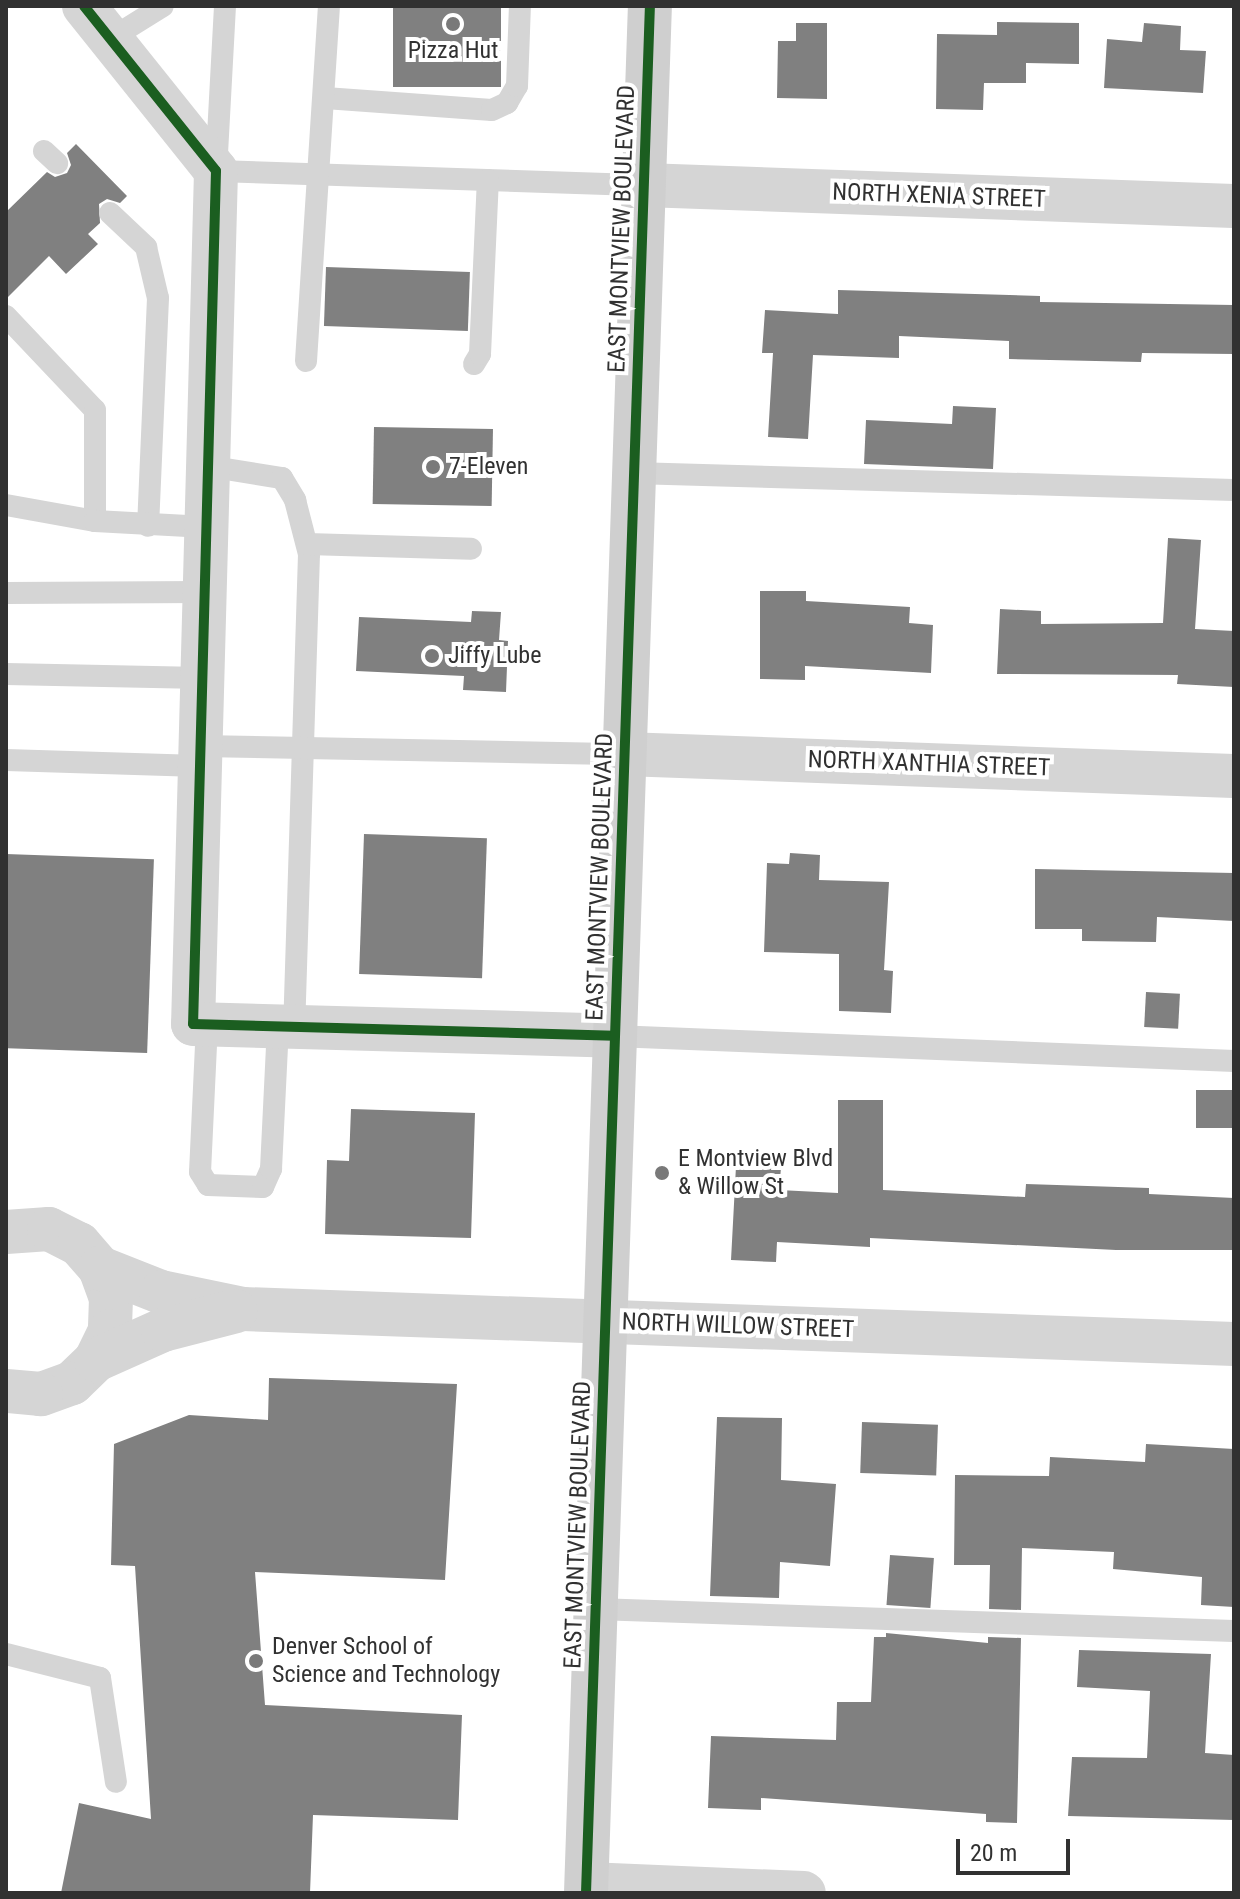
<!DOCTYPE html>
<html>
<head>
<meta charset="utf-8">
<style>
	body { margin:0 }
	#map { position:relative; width:1240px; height:1899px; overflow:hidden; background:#fff; font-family:"Roboto Condensed",sans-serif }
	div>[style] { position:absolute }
	.building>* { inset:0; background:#808080; transform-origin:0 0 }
	.lane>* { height:22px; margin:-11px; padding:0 11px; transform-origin:11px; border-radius:11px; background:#d5d5d5 }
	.street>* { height:44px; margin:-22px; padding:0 22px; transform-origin:22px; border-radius:22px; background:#d5d5d5 }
	.secondary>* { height:44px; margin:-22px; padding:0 22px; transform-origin:22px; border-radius:22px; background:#cfcfcf }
	.cycleway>* { height:10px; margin:-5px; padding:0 5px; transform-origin:5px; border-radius:5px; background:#1b5e20 }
	.dots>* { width:22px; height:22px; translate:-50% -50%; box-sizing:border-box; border:4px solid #fff; border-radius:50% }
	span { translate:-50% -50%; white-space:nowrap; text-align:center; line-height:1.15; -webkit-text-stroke:8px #fff; paint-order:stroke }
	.poi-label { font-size:24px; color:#313131 }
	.left { translate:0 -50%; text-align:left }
	.street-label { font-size:24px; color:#313131 }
	.frame { position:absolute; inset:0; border:8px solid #313131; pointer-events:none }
	.scale { position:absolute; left:956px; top:1839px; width:114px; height:36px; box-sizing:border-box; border:4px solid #313131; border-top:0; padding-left:10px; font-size:24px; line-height:28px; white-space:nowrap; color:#313131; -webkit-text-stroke:6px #fff; paint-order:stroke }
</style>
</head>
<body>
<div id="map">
	<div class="building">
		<i style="left:393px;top:6px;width:108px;height:81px"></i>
		<i style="clip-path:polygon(997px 22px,1079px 23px,1079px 64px,1026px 63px,1026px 83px,984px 83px,983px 110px,936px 109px,937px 34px,997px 35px)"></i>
		<i style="clip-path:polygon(796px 23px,827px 23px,827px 99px,777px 98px,778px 41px,796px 41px)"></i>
		<i style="clip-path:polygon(1144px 23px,1181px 26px,1180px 50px,1206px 51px,1203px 93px,1104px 88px,1107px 39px,1142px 42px)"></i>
		<i style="clip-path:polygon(76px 144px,127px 196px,120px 203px,107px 199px,99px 204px,100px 223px,88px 234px,98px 244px,66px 274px,49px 256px,6px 299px,6px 212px,47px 172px,55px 177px,67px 173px,71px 165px,67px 153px)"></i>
		<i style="left:326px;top:267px;width:144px;height:59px;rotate:2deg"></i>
		<i style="clip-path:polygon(838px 290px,1040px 296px,1040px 302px,1234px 305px,1234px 354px,1142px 353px,1141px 362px,1009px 359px,1009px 341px,899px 336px,899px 358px,813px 355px,808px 439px,768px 437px,773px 353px,762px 353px,765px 310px,838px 314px)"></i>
		<i style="clip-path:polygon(953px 406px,996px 408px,993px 469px,864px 464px,866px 420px,952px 424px)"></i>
		<i style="left:374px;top:427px;width:119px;height:77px;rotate:1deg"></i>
		<i style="clip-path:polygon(1168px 538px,1201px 540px,1195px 629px,1234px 631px,1234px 687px,1177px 684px,1178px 675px,997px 674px,1000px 609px,1041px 611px,1041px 624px,1163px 623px)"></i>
		<i style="clip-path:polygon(760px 591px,806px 591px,806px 601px,910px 607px,909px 623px,933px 625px,931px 673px,805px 666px,805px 680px,760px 679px)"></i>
		<i style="clip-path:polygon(472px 611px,501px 612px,499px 640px,508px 641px,506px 692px,463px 690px,464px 676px,356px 671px,359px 617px,471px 622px)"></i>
		<i style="left:364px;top:834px;width:123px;height:140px;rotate:2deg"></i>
		<i style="clip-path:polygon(790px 853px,820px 855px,819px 880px,889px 882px,884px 970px,893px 971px,891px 1013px,839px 1011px,839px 954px,764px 952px,767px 863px,789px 864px)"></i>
		<i style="left:6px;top:854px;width:148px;height:194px;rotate:2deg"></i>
		<i style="clip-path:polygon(1035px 869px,1234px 873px,1234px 921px,1157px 917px,1156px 942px,1082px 941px,1082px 929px,1035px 929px)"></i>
		<i style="left:1146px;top:992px;width:34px;height:35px;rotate:3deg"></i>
		<i style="left:1196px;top:1090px;width:38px;height:38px"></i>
		<i style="clip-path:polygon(838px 1100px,883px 1100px,883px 1190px,1025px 1197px,1026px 1184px,1149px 1188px,1149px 1194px,1234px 1198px,1234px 1250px,1116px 1250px,870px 1238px,870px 1247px,777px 1242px,776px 1262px,731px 1260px,736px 1166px,781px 1168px,779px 1190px,838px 1193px)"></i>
		<i style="clip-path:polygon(351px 1109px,475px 1113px,471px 1238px,325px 1234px,327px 1160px,349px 1161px)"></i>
		<i style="clip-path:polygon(269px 1378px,457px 1384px,445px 1580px,255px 1572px,265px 1705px,462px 1715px,458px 1820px,313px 1815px,310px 1893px,61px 1893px,79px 1803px,151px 1819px,135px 1566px,111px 1565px,114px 1444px,189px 1415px,268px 1420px)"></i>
		<i style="clip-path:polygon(717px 1417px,782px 1418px,781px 1480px,836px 1484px,830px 1566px,780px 1562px,779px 1598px,710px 1596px)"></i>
		<i style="left:862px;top:1422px;width:76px;height:51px;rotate:2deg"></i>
		<i style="clip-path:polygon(1146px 1444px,1234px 1449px,1234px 1607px,1201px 1605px,1202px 1577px,1113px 1569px,1114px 1552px,1022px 1548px,1021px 1610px,989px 1609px,990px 1565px,954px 1565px,955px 1475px,1049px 1476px,1050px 1457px,1145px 1462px)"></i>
		<i style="left:890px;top:1555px;width:44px;height:50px;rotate:4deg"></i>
		<i style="clip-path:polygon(886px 1633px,988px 1643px,988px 1637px,1021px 1638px,1017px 1823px,986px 1822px,986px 1814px,761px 1798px,761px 1810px,708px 1808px,711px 1736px,836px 1740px,837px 1702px,871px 1702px,874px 1637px,886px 1637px)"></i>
		<i style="clip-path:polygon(1079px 1650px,1211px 1654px,1205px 1753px,1234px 1755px,1234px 1820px,1068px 1816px,1072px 1757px,1147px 1758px,1150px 1691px,1077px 1687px)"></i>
	</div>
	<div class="lane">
		<i style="left:225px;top:6px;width:165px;rotate:93.1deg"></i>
		<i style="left:216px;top:171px;width:428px;rotate:1.9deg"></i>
		<i style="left:110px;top:39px;width:62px;rotate:-31.9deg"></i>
		<i style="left:325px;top:98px;width:167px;rotate:4.1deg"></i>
		<i style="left:492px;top:110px;width:17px;rotate:-25deg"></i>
		<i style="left:507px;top:103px;width:20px;rotate:-60deg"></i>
		<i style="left:517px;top:86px;width:80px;rotate:-87.9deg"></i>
		<i style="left:44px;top:151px;width:18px;rotate:43deg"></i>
		<i style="left:110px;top:213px;width:50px;rotate:43.4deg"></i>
		<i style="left:146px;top:247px;width:52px;rotate:76.8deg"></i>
		<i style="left:158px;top:298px;width:228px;rotate:92.5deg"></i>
		<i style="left:6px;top:316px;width:129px;rotate:46.6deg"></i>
		<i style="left:95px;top:410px;width:111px;rotate:90deg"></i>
		<i style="left:306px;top:361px;width:356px;rotate:-86.3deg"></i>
		<i style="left:474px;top:364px;width:12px;rotate:-59deg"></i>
		<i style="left:480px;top:354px;width:174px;rotate:-87.4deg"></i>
		<i style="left:207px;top:466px;width:76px;rotate:9.1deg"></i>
		<i style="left:282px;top:478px;width:26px;rotate:59deg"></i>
		<i style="left:295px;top:500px;width:56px;rotate:75.5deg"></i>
		<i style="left:309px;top:554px;width:473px;rotate:91.8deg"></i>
		<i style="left:633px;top:473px;width:601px;rotate:1.62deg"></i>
		<i style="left:6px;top:505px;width:90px;rotate:10.2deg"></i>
		<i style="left:95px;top:521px;width:111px;rotate:3.1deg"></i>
		<i style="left:307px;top:544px;width:164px;rotate:1.7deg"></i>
		<i style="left:6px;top:593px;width:197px;rotate:-0.3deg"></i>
		<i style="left:6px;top:674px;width:196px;rotate:1.2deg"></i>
		<i style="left:200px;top:746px;width:424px;rotate:1.1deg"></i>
		<i style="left:6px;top:760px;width:193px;rotate:1.8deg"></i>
		<i style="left:207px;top:1024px;width:148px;rotate:92.7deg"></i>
		<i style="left:200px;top:1172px;width:15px;rotate:58deg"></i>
		<i style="left:208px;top:1185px;width:55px;rotate:2.1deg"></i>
		<i style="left:263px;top:1187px;width:20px;rotate:-66deg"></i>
		<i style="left:271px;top:1169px;width:143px;rotate:-87.2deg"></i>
		<i style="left:614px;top:1036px;width:621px;rotate:2.31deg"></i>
		<i style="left:596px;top:1609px;width:638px;rotate:1.97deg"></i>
		<i style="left:6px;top:1654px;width:97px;rotate:14.3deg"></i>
		<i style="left:100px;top:1678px;width:105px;rotate:81.3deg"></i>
	</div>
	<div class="street">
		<i style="left:84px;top:6px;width:211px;rotate:51.3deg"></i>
		<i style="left:216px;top:171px;width:853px;rotate:91.54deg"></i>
		<i style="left:193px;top:1024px;width:421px;rotate:1.6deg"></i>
		<i style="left:644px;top:185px;width:590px;rotate:2.04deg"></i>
		<i style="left:624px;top:754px;width:610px;rotate:2.07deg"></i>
		<i style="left:6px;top:1232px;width:43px;rotate:-4deg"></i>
		<i style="left:49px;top:1229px;width:34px;rotate:27deg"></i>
		<i style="left:79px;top:1244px;width:32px;rotate:49deg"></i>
		<i style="left:100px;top:1268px;width:32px;rotate:70deg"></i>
		<i style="left:111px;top:1298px;width:33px;rotate:92deg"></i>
		<i style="left:110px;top:1331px;width:32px;rotate:116deg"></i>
		<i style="left:96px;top:1360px;width:33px;rotate:136deg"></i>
		<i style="left:72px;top:1383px;width:33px;rotate:160deg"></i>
		<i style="left:41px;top:1394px;width:35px;rotate:-175deg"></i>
		<i style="left:100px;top:1268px;width:66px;rotate:21.5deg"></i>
		<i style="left:161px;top:1292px;width:84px;rotate:11.7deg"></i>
		<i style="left:243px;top:1309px;width:992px;rotate:2.02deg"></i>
		<i style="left:96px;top:1360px;width:73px;rotate:-24.1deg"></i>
		<i style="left:163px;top:1330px;width:75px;rotate:-14.6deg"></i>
		<i style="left:587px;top:1884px;width:217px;rotate:2.4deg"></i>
	</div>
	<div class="secondary">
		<i style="left:586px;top:1893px;width:1888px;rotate:-88.06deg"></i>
	</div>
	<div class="cycleway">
		<i style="left:84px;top:6px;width:211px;rotate:51.3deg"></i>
		<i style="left:216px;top:171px;width:853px;rotate:91.54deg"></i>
		<i style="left:193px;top:1024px;width:421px;rotate:1.6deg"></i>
		<i style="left:586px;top:1893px;width:1888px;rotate:-88.06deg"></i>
	</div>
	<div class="dots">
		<i style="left:453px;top:24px;background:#797979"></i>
		<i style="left:433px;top:467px;background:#797979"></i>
		<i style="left:432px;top:656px;background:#797979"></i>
		<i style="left:662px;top:1173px;background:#797979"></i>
		<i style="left:256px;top:1661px;background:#797979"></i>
	</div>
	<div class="poi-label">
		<span style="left:453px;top:51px">Pizza Hut</span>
		<span class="left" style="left:449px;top:467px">7-Eleven</span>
		<span class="left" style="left:448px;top:656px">Jiffy Lube</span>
		<span class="left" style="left:678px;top:1173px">E Montview Blvd<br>&amp; Willow St</span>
		<span class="left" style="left:272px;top:1661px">Denver School of<br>Science and Technology</span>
	</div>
	<div class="street-label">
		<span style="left:939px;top:196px;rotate:2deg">NORTH XENIA STREET</span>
		<span style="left:622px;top:229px;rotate:-88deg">EAST MONTVIEW BOULEVARD</span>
		<span style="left:929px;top:764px;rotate:2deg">NORTH XANTHIA STREET</span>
		<span style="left:600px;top:877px;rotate:-88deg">EAST MONTVIEW BOULEVARD</span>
		<span style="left:738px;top:1326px;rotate:2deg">NORTH WILLOW STREET</span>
		<span style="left:578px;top:1525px;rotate:-88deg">EAST MONTVIEW BOULEVARD</span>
	</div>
	<div class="frame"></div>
	<div class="scale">20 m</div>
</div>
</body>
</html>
